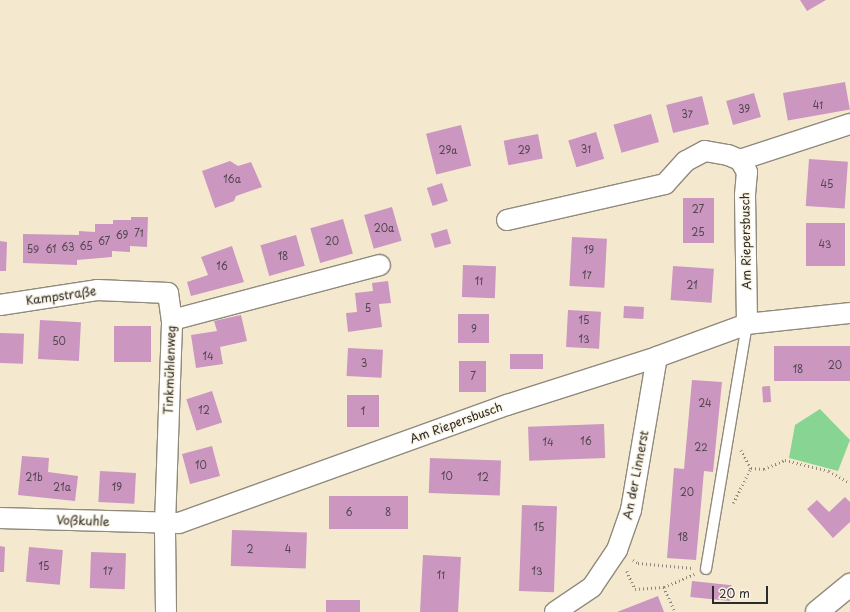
<!DOCTYPE html>
<html>
<head>
<meta charset="utf-8">
<style>
	body { margin:0 }
	#map { position:relative; width:850px; height:612px; overflow:hidden; background:#f4e9cf; font-family:"Playpen Sans",sans-serif }
	div>[style] { position:absolute }
	.green>* { inset:0; background:#88d593 }
	.building>* { inset:0; background:#cb96bf; transform-origin:0 0 }
	.path>* { height:2.5px; margin-top:-1.25px; transform-origin:0; background:repeating-linear-gradient(90deg,#908a7d 0 1px,transparent 0 4px) }
	.roads { filter:drop-shadow(1px 0 #908a7d) drop-shadow(-1px 0 #908a7d) drop-shadow(0 1px #908a7d) drop-shadow(0 -1px #908a7d) }
	.service>* { height:10px; margin:-5px; padding:0 5px; transform-origin:5px; border-radius:5px; background:#fff }
	.minor>* { height:20px; margin:-10px; padding:0 10px; transform-origin:10px; border-radius:10px; background:#fff }
	.secondary>* { height:22px; margin:-11px; padding:0 11px; transform-origin:11px; border-radius:11px; background:#fff }
	span { translate:-50% -50%; white-space:nowrap; text-align:center; line-height:1.15; -webkit-text-stroke:3px #fcf5e5; paint-order:stroke }
	.number-label { font-size:10px; color:#534650 }
	.number-label span { -webkit-text-stroke-width:0 }
	.street-label { font-size:12px; color:#2b2b2b }
	.scale { position:absolute; left:712px; top:586px; width:56px; height:18px; box-sizing:border-box; border:2px solid #2b2b2b; border-top:0; padding-left:5px; font-size:12px; line-height:14px; white-space:nowrap; color:#2b2b2b; -webkit-text-stroke:3px #fcf5e5; paint-order:stroke }
</style>
</head>
<body>
<div id="map">
	<div class="green">
		<i style="clip-path:polygon(820px 409px,850px 440px,838px 471px,789px 458px,795px 425px)"></i>
	</div>
	<div class="building">
		<i style="clip-path:polygon(800px 0,826px 0,807px 11px)"></i>
		<i style="left:845px;top:82px;width:28px;height:63px;rotate:80deg"></i>
		<i style="left:754px;top:93px;width:25px;height:29px;rotate:74deg"></i>
		<i style="left:702px;top:96px;width:29px;height:37px;rotate:76deg"></i>
		<i style="left:651px;top:114px;width:29px;height:39px;rotate:74deg"></i>
		<i style="left:461px;top:125px;width:42px;height:36px;rotate:76deg"></i>
		<i style="left:596px;top:132px;width:28px;height:29px;rotate:73deg"></i>
		<i style="left:538px;top:134px;width:25px;height:35px;rotate:79deg"></i>
		<i style="left:809px;top:159px;width:39px;height:47px;rotate:4deg"></i>
		<i style="clip-path:polygon(230px 161px,238px 166px,251px 162px,262px 187px,236px 196px,234px 201px,215px 208px,202px 171px)"></i>
		<i style="left:442px;top:183px;width:19px;height:16px;rotate:72deg"></i>
		<i style="left:683px;top:198px;width:31px;height:45px"></i>
		<i style="left:392px;top:207px;width:35px;height:29px;rotate:74deg"></i>
		<i style="clip-path:polygon(131px 217px,148px 217px,147px 247px,130px 246px,130px 252px,112px 251px,112px 257px,77px 260px,77px 265px,23px 263px,23px 234px,79px 235px,79px 231px,95px 232px,95px 224px,113px 224px,113px 220px,131px 220px)"></i>
		<i style="left:343px;top:219px;width:36px;height:34px;rotate:74deg"></i>
		<i style="left:806px;top:223px;width:39px;height:43px"></i>
		<i style="left:447px;top:229px;width:15px;height:17px;rotate:74deg"></i>
		<i style="left:296px;top:235px;width:32px;height:37px;rotate:74deg"></i>
		<i style="left:572px;top:237px;width:35px;height:49px;rotate:3deg"></i>
		<i style="clip-path:polygon(0 241px,7px 242px,6px 271px,0 271px)"></i>
		<i style="clip-path:polygon(232px 246px,244px 282px,191px 296px,187px 282px,208px 275px,201px 257px)"></i>
		<i style="left:463px;top:265px;width:33px;height:32px;rotate:2deg"></i>
		<i style="left:673px;top:266px;width:41px;height:34px;rotate:4deg"></i>
		<i style="clip-path:polygon(388px 281px,391px 303px,379px 304px,382px 327px,348px 332px,346px 313px,357px 312px,355px 293px,373px 291px,372px 283px)"></i>
		<i style="left:624px;top:306px;width:20px;height:12px;rotate:3deg"></i>
		<i style="left:568px;top:310px;width:33px;height:37px;rotate:3deg"></i>
		<i style="left:458px;top:314px;width:31px;height:29px"></i>
		<i style="clip-path:polygon(241px 315px,247px 341px,220px 347px,223px 364px,196px 368px,191px 335px,217px 331px,214px 321px)"></i>
		<i style="left:40px;top:320px;width:41px;height:39px;rotate:3deg"></i>
		<i style="left:114px;top:326px;width:37px;height:36px"></i>
		<i style="left:0;top:333px;width:24px;height:30px;rotate:2deg"></i>
		<i style="left:850px;top:346px;width:35px;height:76px;rotate:90deg"></i>
		<i style="left:348px;top:348px;width:35px;height:28px;rotate:3deg"></i>
		<i style="left:510px;top:354px;width:33px;height:15px"></i>
		<i style="left:459px;top:361px;width:27px;height:31px"></i>
		<i style="clip-path:polygon(692px 380px,722px 382px,713px 472px,704px 471px,696px 560px,667px 558px,674px 468px,684px 469px)"></i>
		<i style="left:770px;top:386px;width:16px;height:8px;rotate:86deg"></i>
		<i style="left:212px;top:391px;width:33px;height:27px;rotate:72deg"></i>
		<i style="left:347px;top:395px;width:32px;height:32px"></i>
		<i style="left:604px;top:424px;width:34px;height:76px;rotate:88deg"></i>
		<i style="left:212px;top:446px;width:31px;height:31px;rotate:75deg"></i>
		<i style="clip-path:polygon(22px 456px,49px 458px,48px 472px,78px 476px,75px 501px,18px 495px)"></i>
		<i style="left:430px;top:458px;width:71px;height:35px;rotate:2deg"></i>
		<i style="left:100px;top:471px;width:36px;height:31px;rotate:3deg"></i>
		<i style="left:329px;top:496px;width:79px;height:33px"></i>
		<i style="clip-path:polygon(845px 497px,850px 502px,850px 522px,833px 538px,807px 509px,817px 500px,829px 512px)"></i>
		<i style="left:522px;top:505px;width:35px;height:86px;rotate:2deg"></i>
		<i style="left:232px;top:530px;width:75px;height:36px;rotate:2deg"></i>
		<i style="clip-path:polygon(0 546px,5px 547px,4px 572px,0 572px)"></i>
		<i style="left:29px;top:547px;width:34px;height:35px;rotate:5deg"></i>
		<i style="left:91px;top:552px;width:35px;height:36px;rotate:2deg"></i>
		<i style="left:423px;top:555px;width:38px;height:57px;rotate:3deg"></i>
		<i style="left:692px;top:581px;width:40px;height:16px;rotate:6deg"></i>
		<i style="clip-path:polygon(658px 596px,664px 612px,617px 612px)"></i>
		<i style="left:360px;top:600px;width:12px;height:34px;rotate:90deg"></i>
	</div>
	<div class="path">
		<i style="left:741px;top:450px;width:21px;rotate:61deg"></i>
		<i style="left:751px;top:468px;width:13px;rotate:4deg"></i>
		<i style="left:764px;top:469px;width:23px;rotate:-23deg"></i>
		<i style="left:785px;top:460px;width:45px;rotate:14deg"></i>
		<i style="left:829px;top:471px;width:24px;rotate:30deg"></i>
		<i style="left:733px;top:503px;width:39px;rotate:-63deg"></i>
		<i style="left:633px;top:560px;width:6px;rotate:31deg"></i>
		<i style="left:638px;top:563px;width:55px;rotate:5.2deg"></i>
		<i style="left:627px;top:571px;width:20px;rotate:66deg"></i>
		<i style="left:635px;top:589px;width:29px;rotate:-4deg"></i>
		<i style="left:664px;top:587px;width:27px;rotate:66deg"></i>
		<i style="left:664px;top:587px;width:34px;rotate:-23deg"></i>
	</div>
	<div class="roads">
		<div class="service">
			<i style="left:706px;top:569px;width:248px;rotate:-80.5deg"></i>
		</div>
		<div class="minor">
			<i style="left:740px;top:160px;width:116px;rotate:-18.1deg"></i>
			<i style="left:507px;top:220px;width:162px;rotate:-12.8deg"></i>
			<i style="left:665px;top:184px;width:31px;rotate:-48deg"></i>
			<i style="left:686px;top:161px;width:21px;rotate:-28deg"></i>
			<i style="left:705px;top:151px;width:23px;rotate:10deg"></i>
			<i style="left:728px;top:155px;width:13px;rotate:23deg"></i>
			<i style="left:740px;top:160px;width:14px;rotate:60deg"></i>
			<i style="left:747px;top:172px;width:23px;rotate:95deg"></i>
			<i style="left:745px;top:195px;width:129px;rotate:89.1deg"></i>
			<i style="left:0;top:305px;width:98px;rotate:-8.8deg"></i>
			<i style="left:97px;top:290px;width:71px;rotate:2.4deg"></i>
			<i style="left:168px;top:293px;width:27px;rotate:82deg"></i>
			<i style="left:0;top:518px;width:179px;rotate:1.6deg"></i>
			<i style="left:179px;top:523px;width:349px;rotate:-19.8deg"></i>
			<i style="left:507px;top:405px;width:157px;rotate:-17.7deg"></i>
			<i style="left:657px;top:357px;width:96px;rotate:-20.1deg"></i>
			<i style="left:747px;top:324px;width:104px;rotate:-6.1deg"></i>
			<i style="left:166px;top:612px;width:88px;rotate:-90.7deg"></i>
			<i style="left:165px;top:524px;width:204px;rotate:-88deg"></i>
			<i style="left:172px;top:320px;width:215px;rotate:-14.8deg"></i>
			<i style="left:555px;top:612px;width:45px;rotate:-34deg"></i>
			<i style="left:592px;top:587px;width:45px;rotate:-56deg"></i>
			<i style="left:617px;top:550px;width:42px;rotate:-70.7deg"></i>
			<i style="left:631px;top:510px;width:155px;rotate:-80.4deg"></i>
		</div>
		<div class="secondary">
			<i style="left:817px;top:612px;width:43px;rotate:-39.3deg"></i>
		</div>
	</div>
	<div class="number-label">
		<span style="left:818px;top:105px">41</span>
		<span style="left:744px;top:109px">39</span>
		<span style="left:687px;top:114px">37</span>
		<span style="left:586px;top:149px">31</span>
		<span style="left:448px;top:150px">29a</span>
		<span style="left:524px;top:150px">29</span>
		<span style="left:232px;top:179px">16a</span>
		<span style="left:827px;top:184px">45</span>
		<span style="left:698px;top:209px">27</span>
		<span style="left:384px;top:228px">20a</span>
		<span style="left:698px;top:232px">25</span>
		<span style="left:139px;top:233px">71</span>
		<span style="left:122px;top:235px">69</span>
		<span style="left:104px;top:241px">67</span>
		<span style="left:332px;top:241px">20</span>
		<span style="left:825px;top:244px">43</span>
		<span style="left:86px;top:246px">65</span>
		<span style="left:68px;top:247px">63</span>
		<span style="left:33px;top:249px">59</span>
		<span style="left:51px;top:249px">61</span>
		<span style="left:589px;top:250px">19</span>
		<span style="left:283px;top:256px">18</span>
		<span style="left:222px;top:266px">16</span>
		<span style="left:587px;top:275px">17</span>
		<span style="left:479px;top:281px">11</span>
		<span style="left:692px;top:285px">21</span>
		<span style="left:368px;top:308px">5</span>
		<span style="left:584px;top:320px">15</span>
		<span style="left:474px;top:329px">9</span>
		<span style="left:584px;top:339px">13</span>
		<span style="left:59px;top:341px">50</span>
		<span style="left:208px;top:356px">14</span>
		<span style="left:364px;top:363px">3</span>
		<span style="left:835px;top:365px">20</span>
		<span style="left:798px;top:369px">18</span>
		<span style="left:473px;top:376px">7</span>
		<span style="left:705px;top:403px">24</span>
		<span style="left:204px;top:410px">12</span>
		<span style="left:363px;top:411px">1</span>
		<span style="left:586px;top:441px">16</span>
		<span style="left:548px;top:442px">14</span>
		<span style="left:701px;top:447px">22</span>
		<span style="left:201px;top:465px">10</span>
		<span style="left:447px;top:476px">10</span>
		<span style="left:34px;top:477px">21b</span>
		<span style="left:483px;top:477px">12</span>
		<span style="left:62px;top:487px">21a</span>
		<span style="left:117px;top:487px">19</span>
		<span style="left:687px;top:492px">20</span>
		<span style="left:349px;top:512px">6</span>
		<span style="left:388px;top:512px">8</span>
		<span style="left:539px;top:527px">15</span>
		<span style="left:683px;top:537px">18</span>
		<span style="left:250px;top:549px">2</span>
		<span style="left:288px;top:549px">4</span>
		<span style="left:44px;top:566px">15</span>
		<span style="left:108px;top:571px">17</span>
		<span style="left:537px;top:571px">13</span>
		<span style="left:441px;top:575px">11</span>
	</div>
	<div class="street-label">
		<span style="left:746px;top:241px;rotate:-91deg">Am Riepersbusch</span>
		<span style="left:61px;top:296px;rotate:-8deg">Kampstraße</span>
		<span style="left:170px;top:370px;rotate:-88deg">Tinkmühlenweg</span>
		<span style="left:456px;top:423px;rotate:-20deg">Am Riepersbusch</span>
		<span style="left:636px;top:475px;rotate:-79deg">An der Linnerst</span>
		<span style="left:83px;top:521px;rotate:2deg">Voßkuhle</span>
	</div>
	<div class="scale">20 m</div>
</div>
</body>
</html>
